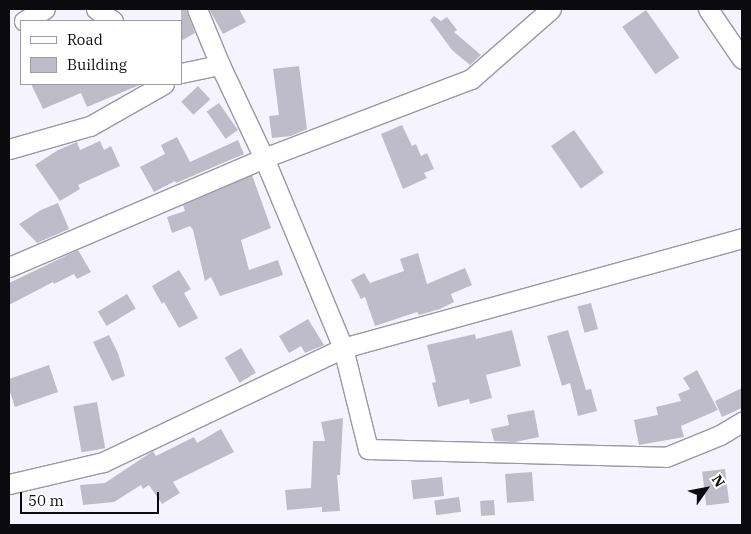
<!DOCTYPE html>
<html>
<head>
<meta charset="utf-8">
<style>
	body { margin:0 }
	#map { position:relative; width:751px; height:534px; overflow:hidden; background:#f5f4fe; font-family:"IBM Plex Serif",serif }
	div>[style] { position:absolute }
	.building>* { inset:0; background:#bdbcc8; transform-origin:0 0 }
	.roads { filter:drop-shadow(1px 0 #9998a4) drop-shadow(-1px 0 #9998a4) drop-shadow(0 1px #9998a4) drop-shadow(0 -1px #9998a4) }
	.minor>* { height:19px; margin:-9.5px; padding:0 9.5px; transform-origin:9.5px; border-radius:9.5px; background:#fff }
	span { translate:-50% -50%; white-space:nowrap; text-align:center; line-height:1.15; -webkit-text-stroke:4px #fff; paint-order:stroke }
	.frame { position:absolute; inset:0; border:10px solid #0b0b0f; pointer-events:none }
	.legend { position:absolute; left:20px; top:20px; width:162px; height:65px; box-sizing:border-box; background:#fff; border:1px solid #9d9d9f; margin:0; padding:6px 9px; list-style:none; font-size:15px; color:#0b0b0f }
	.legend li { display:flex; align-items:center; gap:10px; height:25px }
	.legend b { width:25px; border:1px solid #9d9d9f }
	.north { position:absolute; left:681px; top:464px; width:50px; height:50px; -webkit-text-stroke:4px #fff; paint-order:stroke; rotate:57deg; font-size:14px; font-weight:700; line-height:20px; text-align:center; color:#0b0b0f }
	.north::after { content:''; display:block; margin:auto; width:18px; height:22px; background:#0b0b0f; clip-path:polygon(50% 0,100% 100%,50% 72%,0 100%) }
	.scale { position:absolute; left:20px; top:492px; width:139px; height:22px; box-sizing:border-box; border:2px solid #0b0b0f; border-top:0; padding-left:6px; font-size:15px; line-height:18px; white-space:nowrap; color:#0b0b0f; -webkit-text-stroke:4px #fff; paint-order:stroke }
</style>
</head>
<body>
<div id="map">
	<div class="building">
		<i style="clip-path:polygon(181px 9px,186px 9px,195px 33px,181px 41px)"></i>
		<i style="clip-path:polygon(209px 9px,239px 9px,246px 22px,223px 34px)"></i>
		<i style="left:646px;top:10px;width:58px;height:29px;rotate:55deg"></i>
		<i style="clip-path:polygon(434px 16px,441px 21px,447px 17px,457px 30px,454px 32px,481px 55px,470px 65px,452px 50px,430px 20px)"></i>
		<i style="clip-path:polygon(299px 66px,307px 129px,291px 136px,272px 138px,269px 116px,279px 115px,273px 69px)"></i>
		<i style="clip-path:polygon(31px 84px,142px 84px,87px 107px,81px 93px,43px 109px)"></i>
		<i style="left:198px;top:86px;width:18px;height:23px;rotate:47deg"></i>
		<i style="left:219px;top:103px;width:33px;height:15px;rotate:55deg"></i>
		<i style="clip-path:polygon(402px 125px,412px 146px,416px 144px,421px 156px,427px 153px,434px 169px,424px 173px,427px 178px,403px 189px,381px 134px)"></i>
		<i style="left:574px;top:130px;width:52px;height:28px;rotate:55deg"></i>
		<i style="clip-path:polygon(177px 137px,190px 162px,238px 140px,244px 154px,176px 183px,175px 181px,154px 192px,140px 167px,165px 154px,161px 145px)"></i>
		<i style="clip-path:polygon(100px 141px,104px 150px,111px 146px,120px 166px,78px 185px,80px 189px,60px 201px,35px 165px,58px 150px,77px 142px,80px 150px)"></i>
		<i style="clip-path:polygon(252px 175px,271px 228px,241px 240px,249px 270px,278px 260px,283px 275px,220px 296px,211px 277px,205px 281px,193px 230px,190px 226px,172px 233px,167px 217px,185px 211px,183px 205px)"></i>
		<i style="clip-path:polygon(58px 203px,69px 229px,37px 243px,19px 224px,41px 210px)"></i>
		<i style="clip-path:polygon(78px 250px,91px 272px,77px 279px,74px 274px,54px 284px,53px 282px,9px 305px,9px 283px)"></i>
		<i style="clip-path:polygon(418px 253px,427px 284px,465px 268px,472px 285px,451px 294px,454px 302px,440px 309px,419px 315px,417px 312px,375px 326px,365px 297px,361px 299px,351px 280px,364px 273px,370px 283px,404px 271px,400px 259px)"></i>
		<i style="clip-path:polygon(179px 270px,191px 289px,184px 293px,198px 318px,179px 328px,164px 302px,162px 304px,152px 286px)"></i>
		<i style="left:127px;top:294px;width:17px;height:34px;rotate:59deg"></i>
		<i style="left:591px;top:303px;width:27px;height:14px;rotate:75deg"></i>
		<i style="clip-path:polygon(308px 319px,324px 345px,305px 353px,301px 346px,289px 353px,279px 336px)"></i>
		<i style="clip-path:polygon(512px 330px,521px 366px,486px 375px,492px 398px,470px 404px,469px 399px,438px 407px,432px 383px,436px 382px,427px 345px,475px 334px,476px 339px)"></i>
		<i style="clip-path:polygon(568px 330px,586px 390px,591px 389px,597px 411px,578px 416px,570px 383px,562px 386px,547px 336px)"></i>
		<i style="clip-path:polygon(109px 335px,118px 353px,125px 376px,112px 381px,93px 342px)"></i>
		<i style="left:241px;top:348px;width:29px;height:19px;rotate:59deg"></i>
		<i style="clip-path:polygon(49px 365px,58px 392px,15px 407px,9px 389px,9px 379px)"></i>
		<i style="clip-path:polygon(697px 370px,718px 410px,681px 426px,684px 437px,639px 445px,634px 420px,658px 415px,656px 407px,681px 401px,678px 394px,690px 389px,683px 378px)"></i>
		<i style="clip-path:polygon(742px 388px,742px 408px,722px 417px,715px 401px)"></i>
		<i style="left:97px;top:402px;width:47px;height:24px;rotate:80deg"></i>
		<i style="clip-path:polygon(534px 410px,539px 437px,515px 442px,494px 441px,491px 429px,509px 425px,507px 415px)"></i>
		<i style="clip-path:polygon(343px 418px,340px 475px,337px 475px,340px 511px,322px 512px,322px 507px,287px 510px,285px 490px,311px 488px,313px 441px,325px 441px,321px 422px)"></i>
		<i style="clip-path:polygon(221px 429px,234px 452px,173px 482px,180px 493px,162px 504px,149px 485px,143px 489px,141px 485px,114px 502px,83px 505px,80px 485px,105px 483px,153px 451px,156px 456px,194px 437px,197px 443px)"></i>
		<i style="left:725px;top:469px;width:34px;height:23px;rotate:83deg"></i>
		<i style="left:532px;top:472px;width:29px;height:27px;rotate:86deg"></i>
		<i style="left:442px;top:477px;width:19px;height:31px;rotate:84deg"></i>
		<i style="left:459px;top:497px;width:15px;height:25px;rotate:82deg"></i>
		<i style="left:494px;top:500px;width:15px;height:14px;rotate:86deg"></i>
	</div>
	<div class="roads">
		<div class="minor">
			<i style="left:96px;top:9px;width:21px;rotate:35deg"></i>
			<i style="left:197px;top:9px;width:61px;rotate:67.7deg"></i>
			<i style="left:708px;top:9px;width:60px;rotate:55.8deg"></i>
			<i style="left:24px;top:21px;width:24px;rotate:-30deg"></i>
			<i style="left:181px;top:73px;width:40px;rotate:-12deg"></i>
			<i style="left:220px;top:65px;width:103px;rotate:64.7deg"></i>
			<i style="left:264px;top:158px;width:206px;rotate:67.4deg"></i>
			<i style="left:343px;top:348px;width:104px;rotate:76.1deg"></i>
			<i style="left:368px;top:449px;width:298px;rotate:1.5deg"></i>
			<i style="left:666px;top:457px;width:58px;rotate:-22.2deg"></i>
			<i style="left:720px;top:435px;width:26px;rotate:-31deg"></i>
			<i style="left:9px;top:149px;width:84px;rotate:-15.9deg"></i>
			<i style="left:90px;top:126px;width:85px;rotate:-29.6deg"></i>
			<i style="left:9px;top:267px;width:277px;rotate:-23.1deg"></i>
			<i style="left:264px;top:158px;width:222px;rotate:-20.9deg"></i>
			<i style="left:471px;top:79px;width:106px;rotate:-41.2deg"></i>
			<i style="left:9px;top:484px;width:97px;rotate:-13.2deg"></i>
			<i style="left:103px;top:462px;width:266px;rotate:-25.4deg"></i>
			<i style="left:343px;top:348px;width:414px;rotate:-15.4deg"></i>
		</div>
	</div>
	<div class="frame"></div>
	<ul class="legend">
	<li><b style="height:6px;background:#fff"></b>Road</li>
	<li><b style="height:14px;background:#bdbcc8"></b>Building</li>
	</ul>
	<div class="north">N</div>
	<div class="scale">50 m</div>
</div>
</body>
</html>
